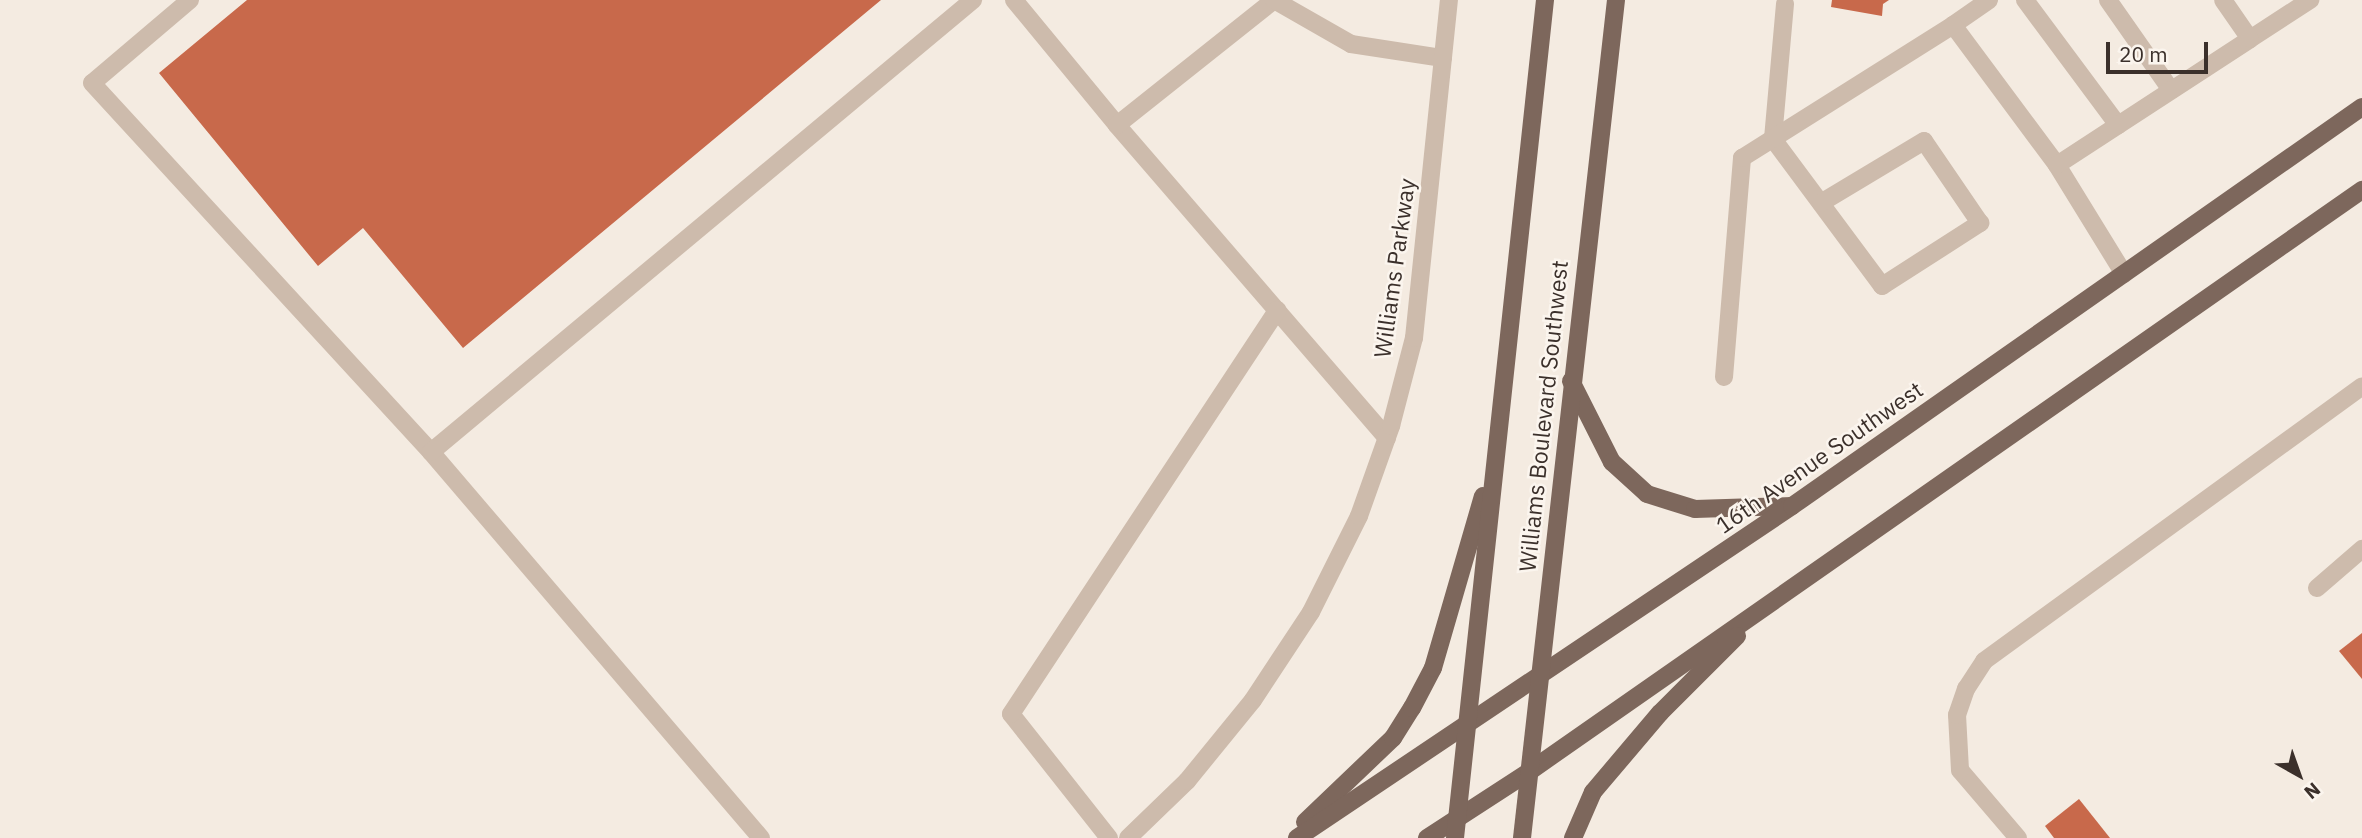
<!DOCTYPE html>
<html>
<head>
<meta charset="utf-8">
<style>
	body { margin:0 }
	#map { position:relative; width:2362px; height:838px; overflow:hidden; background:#f4ebe1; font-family:"IBM Plex Sans",sans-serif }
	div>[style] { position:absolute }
	.building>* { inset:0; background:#c8694b }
	.minor>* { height:18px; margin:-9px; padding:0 9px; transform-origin:9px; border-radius:9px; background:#cdbbac }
	.major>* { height:18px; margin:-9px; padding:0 9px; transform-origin:9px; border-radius:9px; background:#7d675c }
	span { translate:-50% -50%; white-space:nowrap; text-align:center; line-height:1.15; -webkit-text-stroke:5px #fbf5ee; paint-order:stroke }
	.street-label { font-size:23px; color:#3b302b }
	.north { position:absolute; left:2264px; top:740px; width:70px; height:70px; -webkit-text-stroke:5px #fbf5ee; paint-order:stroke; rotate:140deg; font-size:19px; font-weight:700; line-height:28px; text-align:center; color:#3b302b }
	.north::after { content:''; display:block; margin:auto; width:24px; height:32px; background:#3b302b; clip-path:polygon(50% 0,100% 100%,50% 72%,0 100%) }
	.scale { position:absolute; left:2106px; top:42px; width:102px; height:32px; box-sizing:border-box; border:4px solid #3b302b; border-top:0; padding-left:9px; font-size:21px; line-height:24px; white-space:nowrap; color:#3b302b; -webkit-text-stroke:5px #fbf5ee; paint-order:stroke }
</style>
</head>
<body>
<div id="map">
	<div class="building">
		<i style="clip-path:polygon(247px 0,881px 0,463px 348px,363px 228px,318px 266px,159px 73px)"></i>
		<i style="clip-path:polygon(1832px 0,1889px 0,1883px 4px,1882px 16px,1831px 7px)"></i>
		<i style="clip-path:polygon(2362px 633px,2362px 679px,2339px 651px)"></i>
		<i style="clip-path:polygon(2079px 799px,2110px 838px,2054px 838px,2045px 826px)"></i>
	</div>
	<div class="minor">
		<i style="left:190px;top:0;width:128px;rotate:139.7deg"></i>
		<i style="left:92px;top:83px;width:501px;rotate:47.43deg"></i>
		<i style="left:1014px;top:0;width:162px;rotate:50.5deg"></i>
		<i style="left:1989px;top:0;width:44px;rotate:145.2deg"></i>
		<i style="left:1953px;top:25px;width:174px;rotate:53.4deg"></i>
		<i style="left:2025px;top:0;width:156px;rotate:53.4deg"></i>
		<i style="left:2108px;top:0;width:110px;rotate:55deg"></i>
		<i style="left:1785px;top:4px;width:136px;rotate:95.1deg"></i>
		<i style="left:1773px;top:139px;width:183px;rotate:53.4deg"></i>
		<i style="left:1882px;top:286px;width:117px;rotate:-32.7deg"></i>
		<i style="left:1980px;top:223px;width:99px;rotate:-124.3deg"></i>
		<i style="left:1924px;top:141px;width:120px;rotate:149deg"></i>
		<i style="left:2250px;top:39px;width:72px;rotate:-33deg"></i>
		<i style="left:2124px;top:274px;width:128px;rotate:-121.6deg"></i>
		<i style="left:2057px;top:165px;width:230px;rotate:-33.1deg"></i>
		<i style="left:2250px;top:39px;width:47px;rotate:-124.7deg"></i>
		<i style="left:1724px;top:377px;width:220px;rotate:-85.3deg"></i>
		<i style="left:1742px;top:158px;width:249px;rotate:-32.2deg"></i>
		<i style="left:1387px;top:438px;width:413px;rotate:-130.8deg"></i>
		<i style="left:1117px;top:125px;width:201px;rotate:-38.5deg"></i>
		<i style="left:1274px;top:0;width:89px;rotate:29.7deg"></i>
		<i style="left:1351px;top:44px;width:93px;rotate:8.7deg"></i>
		<i style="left:2317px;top:588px;width:60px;rotate:-40.9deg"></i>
		<i style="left:761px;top:838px;width:508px;rotate:-130.53deg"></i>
		<i style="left:431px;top:452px;width:706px;rotate:-39.83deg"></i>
		<i style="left:1109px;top:838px;width:158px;rotate:-128.3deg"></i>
		<i style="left:1011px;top:714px;width:484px;rotate:-56.6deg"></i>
		<i style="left:1128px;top:838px;width:82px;rotate:-44deg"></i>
		<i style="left:1187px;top:781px;width:104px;rotate:-50.8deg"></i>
		<i style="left:1253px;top:700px;width:105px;rotate:-56.6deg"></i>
		<i style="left:1311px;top:612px;width:107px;rotate:-63.4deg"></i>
		<i style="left:1359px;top:516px;width:96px;rotate:-70.4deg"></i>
		<i style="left:1391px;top:426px;width:91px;rotate:-75.4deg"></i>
		<i style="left:1414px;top:338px;width:340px;rotate:-84.1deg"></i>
		<i style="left:2018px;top:838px;width:89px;rotate:-130.5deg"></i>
		<i style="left:1960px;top:770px;width:55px;rotate:-93.1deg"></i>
		<i style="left:1957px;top:715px;width:28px;rotate:-71deg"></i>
		<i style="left:1966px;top:689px;width:33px;rotate:-57deg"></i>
		<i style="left:1984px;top:661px;width:467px;rotate:-36deg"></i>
	</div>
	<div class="major">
		<i style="left:1571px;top:381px;width:91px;rotate:63.2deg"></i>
		<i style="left:1612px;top:462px;width:47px;rotate:42.4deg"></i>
		<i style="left:1647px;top:494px;width:50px;rotate:17.4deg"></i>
		<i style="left:1695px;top:509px;width:97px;rotate:-1.8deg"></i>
		<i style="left:1305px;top:822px;width:122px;rotate:-43.7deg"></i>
		<i style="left:1393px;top:738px;width:36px;rotate:-58deg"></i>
		<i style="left:1412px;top:708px;width:45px;rotate:-62.3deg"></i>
		<i style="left:1433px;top:668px;width:179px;rotate:-73.8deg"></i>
		<i style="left:1297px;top:838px;width:596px;rotate:-33.85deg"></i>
		<i style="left:1792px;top:506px;width:696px;rotate:-34.99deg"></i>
		<i style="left:1427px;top:838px;width:123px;rotate:-33deg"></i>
		<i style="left:1530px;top:771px;width:1015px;rotate:-34.93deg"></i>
		<i style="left:1455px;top:838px;width:843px;rotate:-83.87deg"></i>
		<i style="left:1522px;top:838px;width:843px;rotate:-83.6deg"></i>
		<i style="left:1573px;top:838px;width:50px;rotate:-66.5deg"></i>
		<i style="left:1593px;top:792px;width:104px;rotate:-49.7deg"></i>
		<i style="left:1660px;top:713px;width:109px;rotate:-45deg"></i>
	</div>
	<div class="street-label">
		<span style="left:1394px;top:268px;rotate:-82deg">Williams Parkway</span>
		<span style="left:1543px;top:416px;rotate:-84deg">Williams Boulevard Southwest</span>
		<span style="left:1819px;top:457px;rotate:-35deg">16th Avenue Southwest</span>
	</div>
	<div class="north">N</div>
	<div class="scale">20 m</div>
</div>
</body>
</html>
